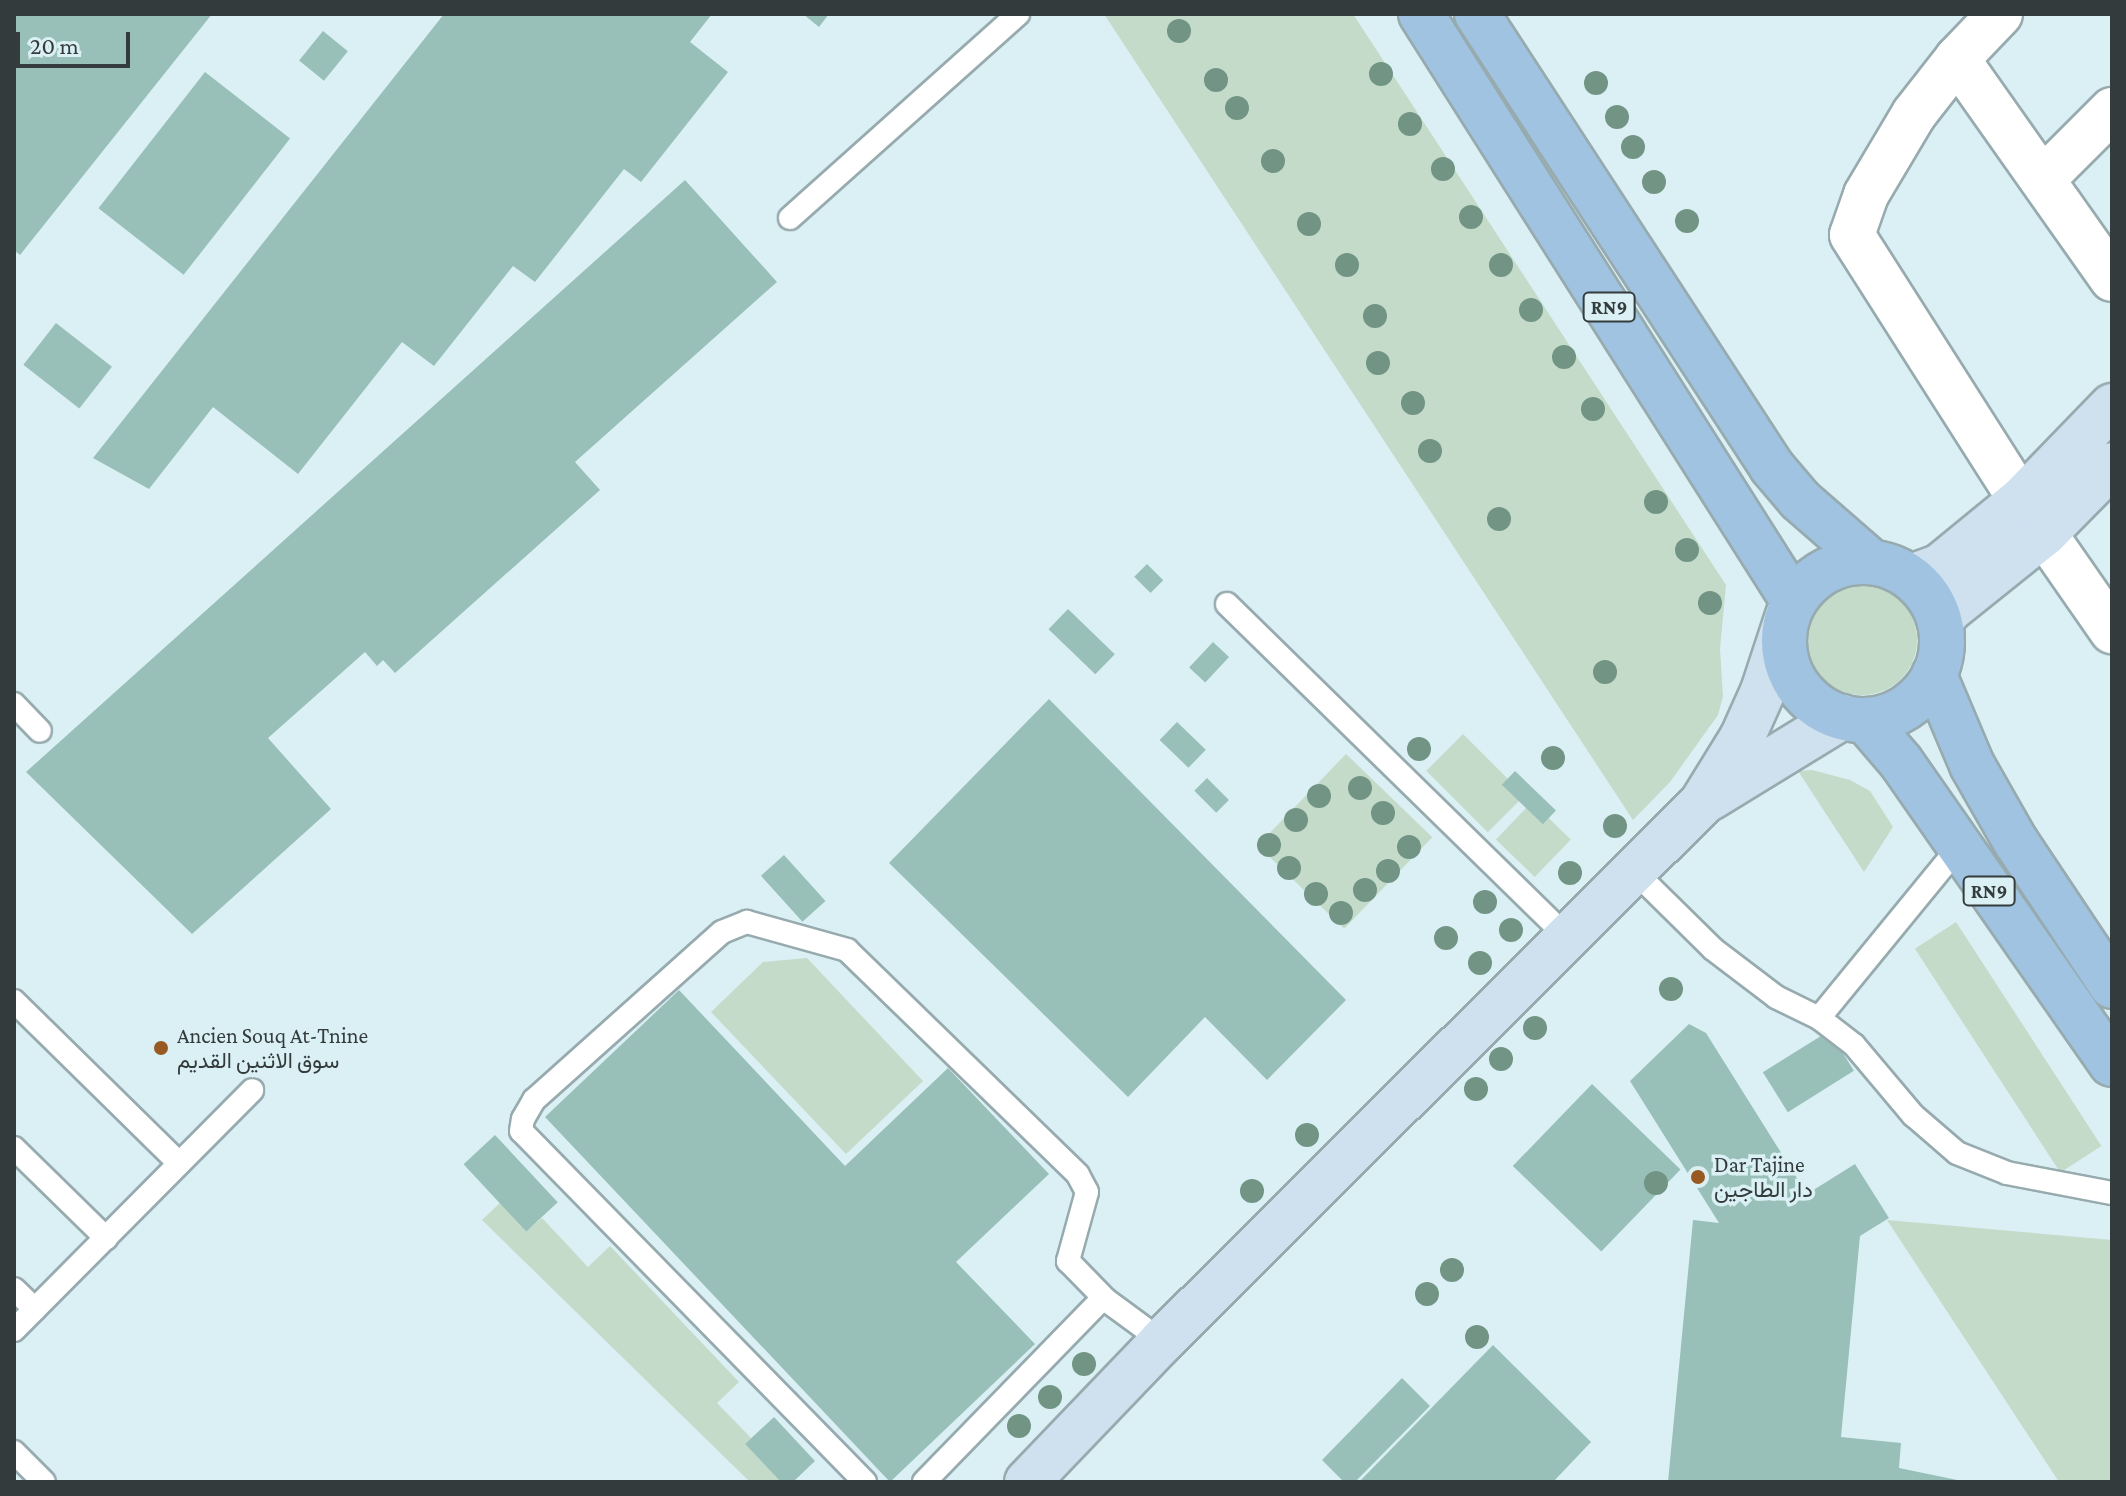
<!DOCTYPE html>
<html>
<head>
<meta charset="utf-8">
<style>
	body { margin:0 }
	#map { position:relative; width:2126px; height:1496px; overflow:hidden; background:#dbf0f4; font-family:"Crimson Pro",Vazirmatn,serif }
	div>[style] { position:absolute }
	.green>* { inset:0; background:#c3dbc8; transform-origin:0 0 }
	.round { border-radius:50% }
	.building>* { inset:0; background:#98c0b8; transform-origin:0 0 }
	.roads { filter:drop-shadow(2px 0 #97abaf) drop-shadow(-2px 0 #97abaf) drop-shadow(0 2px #97abaf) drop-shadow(0 -2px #97abaf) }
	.lane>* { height:22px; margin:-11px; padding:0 11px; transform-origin:11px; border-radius:11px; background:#fff }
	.street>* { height:44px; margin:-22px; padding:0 22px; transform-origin:22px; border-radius:22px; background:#fff }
	.secondary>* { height:44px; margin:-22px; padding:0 22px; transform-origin:22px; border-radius:22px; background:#cfe1ef }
	.primary>* { height:44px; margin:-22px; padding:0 22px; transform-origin:22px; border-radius:22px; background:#9fc3e0 }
	.primary>.ring { margin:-22px; padding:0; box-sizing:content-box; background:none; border:44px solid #9fc3e0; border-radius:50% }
	.trees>* { width:24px; height:24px; margin:-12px; border-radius:50%; background:#719484 }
	.dots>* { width:22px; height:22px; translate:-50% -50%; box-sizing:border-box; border:4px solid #dbf0f4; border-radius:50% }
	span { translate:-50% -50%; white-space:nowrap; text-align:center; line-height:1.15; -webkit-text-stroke:7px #dbf0f4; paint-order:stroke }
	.shield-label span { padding:2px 6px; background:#dbf0f4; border:2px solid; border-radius:6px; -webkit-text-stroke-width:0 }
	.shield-label { font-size:20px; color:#333b3d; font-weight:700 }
	.poi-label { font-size:22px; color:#333b3d }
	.left { translate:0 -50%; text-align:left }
	.frame { position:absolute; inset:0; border:16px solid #333b3d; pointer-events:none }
	.scale { position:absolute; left:16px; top:32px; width:114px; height:36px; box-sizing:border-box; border:4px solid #333b3d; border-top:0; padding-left:10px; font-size:24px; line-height:28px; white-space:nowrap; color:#333b3d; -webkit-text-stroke:6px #dbf0f4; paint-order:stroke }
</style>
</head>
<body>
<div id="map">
	<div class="green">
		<i style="clip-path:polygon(1104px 14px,1353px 14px,1726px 585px,1720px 649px,1723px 696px,1718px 715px,1670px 782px,1633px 820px)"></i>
		<i class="round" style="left:1807px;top:585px;width:110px;height:110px"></i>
		<i style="left:1463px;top:734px;width:87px;height:52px;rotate:45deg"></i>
		<i style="left:1346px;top:754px;width:120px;height:127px;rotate:44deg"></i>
		<i style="clip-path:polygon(1812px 770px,1850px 780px,1870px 791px,1893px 827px,1864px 872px,1798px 771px)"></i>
		<i style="left:1532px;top:802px;width:54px;height:52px;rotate:44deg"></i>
		<i style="left:1956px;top:922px;width:267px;height:49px;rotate:57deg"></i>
		<i style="clip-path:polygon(807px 958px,923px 1081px,846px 1154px,711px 1012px,763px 962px)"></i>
		<i style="clip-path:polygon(500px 1203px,526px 1231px,542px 1218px,588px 1267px,610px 1246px,739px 1382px,717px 1403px,751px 1438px,745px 1444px,781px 1482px,750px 1482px,482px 1220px)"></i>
		<i style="clip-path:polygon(1887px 1220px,2112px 1240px,2112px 1482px,2059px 1482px)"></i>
	</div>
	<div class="building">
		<i style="clip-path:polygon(14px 14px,212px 14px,20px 255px,14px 250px)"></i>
		<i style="clip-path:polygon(444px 14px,712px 14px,690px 42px,728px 72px,641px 182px,624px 169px,535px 282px,513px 266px,434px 366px,402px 342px,298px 474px,213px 407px,149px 489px,93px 458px)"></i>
		<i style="clip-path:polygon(803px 14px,829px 14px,819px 27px)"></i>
		<i style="left:323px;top:31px;width:32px;height:38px;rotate:39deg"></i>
		<i style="left:205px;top:72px;width:108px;height:173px;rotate:38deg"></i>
		<i style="clip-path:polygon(685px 180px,777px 282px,575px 462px,600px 490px,395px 673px,383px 660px,377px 666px,365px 652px,268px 738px,331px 809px,192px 934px,26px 772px)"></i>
		<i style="left:56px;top:323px;width:71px;height:53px;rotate:38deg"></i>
		<i style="left:1147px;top:564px;width:23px;height:18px;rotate:45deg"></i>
		<i style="left:1068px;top:609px;width:65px;height:28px;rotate:44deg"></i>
		<i style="left:1213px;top:642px;width:22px;height:35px;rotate:43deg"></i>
		<i style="clip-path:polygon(1049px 699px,1346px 1000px,1267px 1080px,1205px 1017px,1128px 1097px,889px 863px)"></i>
		<i style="left:1177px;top:722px;width:40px;height:25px;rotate:44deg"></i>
		<i style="left:1515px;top:771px;width:57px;height:19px;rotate:44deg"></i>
		<i style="left:1207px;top:778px;width:31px;height:18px;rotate:45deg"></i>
		<i style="left:784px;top:855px;width:62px;height:31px;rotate:48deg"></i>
		<i style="clip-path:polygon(679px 990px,845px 1166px,948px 1068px,1049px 1174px,956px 1262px,1035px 1344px,890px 1482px,545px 1117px)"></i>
		<i style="clip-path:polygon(1689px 1024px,1706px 1033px,1807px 1194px,1855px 1164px,1889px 1218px,1860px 1236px,1841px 1437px,1901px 1443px,1899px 1468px,1967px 1482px,1668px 1482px,1693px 1220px,1719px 1223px,1630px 1081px)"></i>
		<i style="left:1829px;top:1031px;width:47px;height:78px;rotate:58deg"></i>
		<i style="left:1592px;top:1084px;width:123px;height:114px;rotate:44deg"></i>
		<i style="left:495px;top:1135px;width:92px;height:43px;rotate:47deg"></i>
		<i style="clip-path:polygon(1493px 1345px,1591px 1442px,1553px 1482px,1359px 1482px)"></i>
		<i style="clip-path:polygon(1402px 1378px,1430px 1406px,1355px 1482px,1344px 1482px,1322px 1460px)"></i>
		<i style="clip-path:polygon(774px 1417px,815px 1461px,793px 1482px,781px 1482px,745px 1444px)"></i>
	</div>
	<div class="roads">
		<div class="lane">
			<i style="left:790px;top:218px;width:306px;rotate:-41.8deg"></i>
			<i style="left:1227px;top:604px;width:476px;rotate:44.4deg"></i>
			<i style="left:14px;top:704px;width:37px;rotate:46deg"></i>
			<i style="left:1633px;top:870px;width:112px;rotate:44.6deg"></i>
			<i style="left:1713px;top:949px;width:79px;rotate:37.3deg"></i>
			<i style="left:1776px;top:997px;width:48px;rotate:26deg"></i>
			<i style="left:1819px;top:1018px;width:44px;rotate:37.6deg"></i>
			<i style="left:1854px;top:1045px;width:92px;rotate:49.9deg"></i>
			<i style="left:1913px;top:1115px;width:58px;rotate:40.8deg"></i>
			<i style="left:1957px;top:1153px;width:54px;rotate:21.8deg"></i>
			<i style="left:2007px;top:1173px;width:107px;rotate:10.8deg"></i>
			<i style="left:14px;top:1001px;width:231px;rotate:44.5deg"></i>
			<i style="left:1819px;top:1018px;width:220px;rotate:-50.7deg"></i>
			<i style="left:14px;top:1148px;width:129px;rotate:44.4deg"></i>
			<i style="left:14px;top:1289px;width:29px;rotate:44deg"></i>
			<i style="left:14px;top:1330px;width:338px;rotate:-45.2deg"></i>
			<i style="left:14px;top:1452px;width:42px;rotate:45deg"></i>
			<i style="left:865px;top:1482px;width:491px;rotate:-134.4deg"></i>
			<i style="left:521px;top:1131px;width:12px;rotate:-81deg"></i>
			<i style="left:523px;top:1119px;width:22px;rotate:-60deg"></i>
			<i style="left:534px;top:1100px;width:252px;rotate:-41.8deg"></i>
			<i style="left:722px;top:932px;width:27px;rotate:-22deg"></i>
			<i style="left:747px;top:922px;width:104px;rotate:15.6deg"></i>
			<i style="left:847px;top:950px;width:322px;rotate:44.2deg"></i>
			<i style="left:1078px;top:1175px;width:19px;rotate:62deg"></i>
			<i style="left:1087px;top:1192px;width:72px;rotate:105.4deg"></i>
			<i style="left:1068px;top:1261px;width:54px;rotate:45.7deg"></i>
			<i style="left:1106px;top:1300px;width:69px;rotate:36.2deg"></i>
			<i style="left:924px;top:1482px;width:251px;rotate:-45.8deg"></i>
			<i style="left:1099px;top:1302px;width:7px;rotate:-16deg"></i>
		</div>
		<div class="street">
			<i style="left:2000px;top:14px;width:62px;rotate:133.7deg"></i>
			<i style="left:1957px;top:59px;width:70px;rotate:128deg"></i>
			<i style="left:1914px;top:114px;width:94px;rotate:120.7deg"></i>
			<i style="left:1866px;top:195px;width:42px;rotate:109.3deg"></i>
			<i style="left:1852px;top:235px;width:314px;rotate:57.5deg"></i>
			<i style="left:2021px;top:500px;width:160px;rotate:55.2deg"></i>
			<i style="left:1957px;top:59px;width:269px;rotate:54.8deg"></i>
			<i style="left:2043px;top:179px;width:98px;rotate:-45deg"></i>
		</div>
		<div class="secondary">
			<i style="left:1911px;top:577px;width:30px;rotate:-20deg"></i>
			<i style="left:1939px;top:567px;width:106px;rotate:-39.3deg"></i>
			<i style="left:2021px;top:500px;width:131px;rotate:-45.9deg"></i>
			<i style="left:1940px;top:622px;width:15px;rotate:-53deg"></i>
			<i style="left:1949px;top:610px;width:123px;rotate:-38.7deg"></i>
			<i style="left:2045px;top:533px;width:95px;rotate:-45.4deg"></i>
			<i style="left:1710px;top:798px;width:155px;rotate:-31.5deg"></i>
			<i style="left:1027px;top:1482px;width:195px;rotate:-46.2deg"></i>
			<i style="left:1162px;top:1341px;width:761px;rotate:-44.89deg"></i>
			<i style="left:1701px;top:804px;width:78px;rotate:-58.2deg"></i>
			<i style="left:1742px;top:738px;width:51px;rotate:-65.9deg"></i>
			<i style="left:1763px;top:691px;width:80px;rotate:-71.8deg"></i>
		</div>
		<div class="primary">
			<i style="left:1421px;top:14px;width:696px;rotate:57.61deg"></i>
			<i style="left:1477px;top:14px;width:541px;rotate:56.93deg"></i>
			<i style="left:1772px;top:467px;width:43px;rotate:49.7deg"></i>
			<i style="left:1800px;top:500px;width:94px;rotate:41.1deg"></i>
			<i class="ring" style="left:1784px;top:562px;width:114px;height:114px"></i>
			<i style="left:1934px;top:675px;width:98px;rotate:67.1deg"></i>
			<i style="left:1972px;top:765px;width:89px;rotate:60.3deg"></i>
			<i style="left:2016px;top:842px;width:173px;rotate:56.3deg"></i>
			<i style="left:1865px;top:720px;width:55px;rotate:49.4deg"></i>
			<i style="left:1901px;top:762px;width:368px;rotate:55.1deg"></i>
		</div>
	</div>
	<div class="trees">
		<i style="left:1179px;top:31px"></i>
		<i style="left:1381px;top:74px"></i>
		<i style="left:1216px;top:80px"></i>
		<i style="left:1596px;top:83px"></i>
		<i style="left:1237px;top:108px"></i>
		<i style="left:1617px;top:117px"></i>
		<i style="left:1410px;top:124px"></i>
		<i style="left:1633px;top:147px"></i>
		<i style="left:1273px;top:161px"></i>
		<i style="left:1443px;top:169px"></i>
		<i style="left:1654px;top:182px"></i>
		<i style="left:1471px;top:217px"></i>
		<i style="left:1687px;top:221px"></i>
		<i style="left:1309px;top:224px"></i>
		<i style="left:1347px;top:265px"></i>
		<i style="left:1501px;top:265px"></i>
		<i style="left:1531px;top:310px"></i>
		<i style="left:1375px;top:316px"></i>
		<i style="left:1564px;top:357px"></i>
		<i style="left:1378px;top:363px"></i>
		<i style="left:1413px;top:403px"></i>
		<i style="left:1593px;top:409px"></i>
		<i style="left:1430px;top:451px"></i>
		<i style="left:1656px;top:502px"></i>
		<i style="left:1499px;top:519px"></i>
		<i style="left:1687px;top:550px"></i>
		<i style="left:1710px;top:603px"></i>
		<i style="left:1605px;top:672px"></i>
		<i style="left:1419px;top:749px"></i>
		<i style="left:1553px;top:758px"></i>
		<i style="left:1360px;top:788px"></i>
		<i style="left:1319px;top:796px"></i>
		<i style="left:1383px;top:813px"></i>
		<i style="left:1296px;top:820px"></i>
		<i style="left:1615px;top:826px"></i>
		<i style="left:1269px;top:845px"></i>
		<i style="left:1409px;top:847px"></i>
		<i style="left:1289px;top:868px"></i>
		<i style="left:1388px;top:871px"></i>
		<i style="left:1570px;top:873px"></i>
		<i style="left:1365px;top:890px"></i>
		<i style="left:1316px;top:894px"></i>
		<i style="left:1485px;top:902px"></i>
		<i style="left:1341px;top:913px"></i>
		<i style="left:1511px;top:930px"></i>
		<i style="left:1446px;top:938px"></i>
		<i style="left:1480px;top:963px"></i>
		<i style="left:1671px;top:989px"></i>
		<i style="left:1535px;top:1028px"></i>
		<i style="left:1501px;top:1059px"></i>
		<i style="left:1476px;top:1089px"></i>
		<i style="left:1307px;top:1135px"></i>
		<i style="left:1656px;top:1183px"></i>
		<i style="left:1252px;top:1191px"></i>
		<i style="left:1452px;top:1270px"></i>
		<i style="left:1427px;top:1294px"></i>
		<i style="left:1477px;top:1337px"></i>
		<i style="left:1084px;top:1364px"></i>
		<i style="left:1050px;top:1397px"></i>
		<i style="left:1019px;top:1426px"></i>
	</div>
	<div class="dots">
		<i style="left:161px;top:1048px;background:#985a20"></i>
		<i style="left:1698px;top:1177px;background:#985a20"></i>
	</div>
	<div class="shield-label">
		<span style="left:1609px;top:307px">RN9</span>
		<span style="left:1989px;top:891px">RN9</span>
	</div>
	<div class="poi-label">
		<span class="left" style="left:177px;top:1048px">Ancien Souq At-Tnine<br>سوق الاثنين القديم</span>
		<span class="left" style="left:1714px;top:1177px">Dar Tajine<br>دار الطاجين</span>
	</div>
	<div class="frame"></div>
	<div class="scale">20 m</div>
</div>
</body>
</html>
